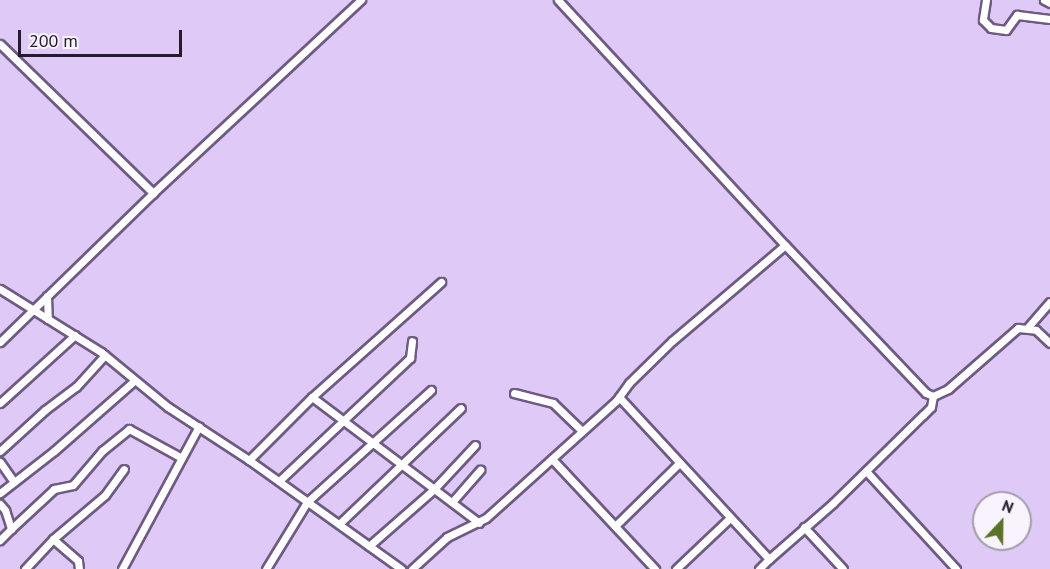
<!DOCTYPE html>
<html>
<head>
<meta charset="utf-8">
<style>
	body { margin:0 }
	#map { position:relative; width:1050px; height:569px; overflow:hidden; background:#dfcaf7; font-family:"PT Sans",sans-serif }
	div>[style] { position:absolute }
	.roads { filter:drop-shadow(2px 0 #6e5b82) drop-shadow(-2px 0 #6e5b82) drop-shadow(0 2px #6e5b82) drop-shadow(0 -2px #6e5b82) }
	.minor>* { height:7px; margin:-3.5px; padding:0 3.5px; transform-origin:3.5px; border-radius:3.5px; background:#fff }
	span { translate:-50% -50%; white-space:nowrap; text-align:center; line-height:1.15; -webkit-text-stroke:6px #f8f3fd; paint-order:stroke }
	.north { position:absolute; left:972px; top:491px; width:60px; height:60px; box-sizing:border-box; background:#f8f3fd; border:2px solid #a39daa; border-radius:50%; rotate:22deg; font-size:16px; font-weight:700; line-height:24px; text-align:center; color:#241c2d }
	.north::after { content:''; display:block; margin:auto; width:21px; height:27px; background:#597427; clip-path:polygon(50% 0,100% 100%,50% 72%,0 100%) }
	.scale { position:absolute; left:18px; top:30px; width:164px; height:27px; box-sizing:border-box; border:3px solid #241c2d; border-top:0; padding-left:8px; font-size:18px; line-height:21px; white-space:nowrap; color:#241c2d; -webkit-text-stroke:4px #f8f3fd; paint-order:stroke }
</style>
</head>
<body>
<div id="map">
	<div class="roads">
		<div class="minor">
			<i style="left:558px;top:0;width:334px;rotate:47.2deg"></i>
			<i style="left:785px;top:245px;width:204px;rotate:46.4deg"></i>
			<i style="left:926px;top:393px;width:8px;rotate:23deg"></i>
			<i style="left:933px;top:396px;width:17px;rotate:-25deg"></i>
			<i style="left:948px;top:389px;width:93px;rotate:-41.1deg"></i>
			<i style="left:1018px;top:328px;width:18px;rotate:6deg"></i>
			<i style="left:1036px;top:330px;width:19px;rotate:43deg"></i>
			<i style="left:986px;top:0;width:20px;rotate:99deg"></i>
			<i style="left:983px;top:20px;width:11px;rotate:45deg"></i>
			<i style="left:991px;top:28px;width:15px;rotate:8deg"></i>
			<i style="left:1006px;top:30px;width:19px;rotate:-54deg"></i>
			<i style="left:1017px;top:15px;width:33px;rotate:7deg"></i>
			<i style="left:1044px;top:0;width:7px;rotate:27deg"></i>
			<i style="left:0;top:44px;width:214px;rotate:44.2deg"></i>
			<i style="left:0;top:289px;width:119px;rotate:32deg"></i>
			<i style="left:101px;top:352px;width:87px;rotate:39.4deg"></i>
			<i style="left:168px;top:407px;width:97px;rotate:33.2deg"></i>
			<i style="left:249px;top:460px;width:187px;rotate:35.6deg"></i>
			<i style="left:47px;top:296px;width:23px;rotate:88deg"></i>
			<i style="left:1028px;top:327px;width:33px;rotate:-49deg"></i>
			<i style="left:0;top:342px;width:214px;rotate:-44.2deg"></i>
			<i style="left:153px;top:193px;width:284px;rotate:-42.9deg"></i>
			<i style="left:514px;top:393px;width:40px;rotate:14.4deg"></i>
			<i style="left:553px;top:403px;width:40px;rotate:44deg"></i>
			<i style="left:312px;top:397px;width:209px;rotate:37deg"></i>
			<i style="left:619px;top:397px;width:221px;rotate:47.2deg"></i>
			<i style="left:769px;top:559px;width:85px;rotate:-41.2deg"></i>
			<i style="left:833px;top:503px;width:126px;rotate:-44.4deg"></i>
			<i style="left:923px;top:415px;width:11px;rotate:-45deg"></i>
			<i style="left:931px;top:407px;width:11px;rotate:-80deg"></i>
			<i style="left:0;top:403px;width:101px;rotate:-42.2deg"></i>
			<i style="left:0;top:451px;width:61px;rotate:-42.3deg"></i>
			<i style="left:45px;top:410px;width:39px;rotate:-37deg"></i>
			<i style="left:76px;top:387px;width:43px;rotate:-47.8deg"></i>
			<i style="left:552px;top:459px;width:151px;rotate:46.9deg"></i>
			<i style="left:249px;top:460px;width:89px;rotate:-45deg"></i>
			<i style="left:312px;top:397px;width:173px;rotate:-41.7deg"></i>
			<i style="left:0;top:462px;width:24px;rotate:55deg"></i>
			<i style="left:866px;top:471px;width:133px;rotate:47.4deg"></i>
			<i style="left:279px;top:481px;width:180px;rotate:-43.2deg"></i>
			<i style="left:410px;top:358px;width:17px;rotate:-83deg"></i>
			<i style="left:0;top:493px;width:68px;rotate:-37.9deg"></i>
			<i style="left:54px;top:451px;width:106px;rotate:-41.2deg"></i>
			<i style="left:452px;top:502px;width:43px;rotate:-48.8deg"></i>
			<i style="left:0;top:504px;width:8px;rotate:50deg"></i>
			<i style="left:5px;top:510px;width:20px;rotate:72deg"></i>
			<i style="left:11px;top:529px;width:16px;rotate:135deg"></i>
			<i style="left:339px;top:524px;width:168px;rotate:-43.6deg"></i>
			<i style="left:615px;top:526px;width:90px;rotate:-44.5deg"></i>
			<i style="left:804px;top:527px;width:57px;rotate:47.1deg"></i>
			<i style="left:11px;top:529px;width:59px;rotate:-42.9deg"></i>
			<i style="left:54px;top:489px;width:19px;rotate:-12deg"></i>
			<i style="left:73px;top:485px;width:45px;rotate:-49.5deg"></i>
			<i style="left:102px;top:451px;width:35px;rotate:-39deg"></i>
			<i style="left:129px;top:429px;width:60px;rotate:28.7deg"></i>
			<i style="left:53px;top:539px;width:33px;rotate:41deg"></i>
			<i style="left:78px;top:561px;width:8px;rotate:83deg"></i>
			<i style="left:369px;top:546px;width:86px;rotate:-41.2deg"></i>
			<i style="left:434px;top:489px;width:60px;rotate:-47deg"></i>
			<i style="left:25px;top:569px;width:41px;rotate:-47deg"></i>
			<i style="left:53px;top:539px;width:68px;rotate:-40.2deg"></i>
			<i style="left:105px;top:495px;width:32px;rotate:-54deg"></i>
			<i style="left:122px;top:569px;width:162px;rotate:-61.7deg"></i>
			<i style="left:266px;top:569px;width:79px;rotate:-58.5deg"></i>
			<i style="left:307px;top:502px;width:167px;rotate:-42.1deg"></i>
			<i style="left:412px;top:569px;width:47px;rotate:-42.4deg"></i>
			<i style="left:447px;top:537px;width:43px;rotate:-26deg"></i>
			<i style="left:486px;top:518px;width:175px;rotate:-42deg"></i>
			<i style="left:616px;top:401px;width:22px;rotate:-54deg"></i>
			<i style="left:629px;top:383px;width:60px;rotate:-44.3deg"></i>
			<i style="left:672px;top:341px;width:148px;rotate:-40.3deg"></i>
			<i style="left:676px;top:569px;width:74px;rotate:-43.4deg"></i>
			<i style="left:759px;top:569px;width:14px;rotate:-45deg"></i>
		</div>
	</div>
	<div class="north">N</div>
	<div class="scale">200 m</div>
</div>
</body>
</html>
